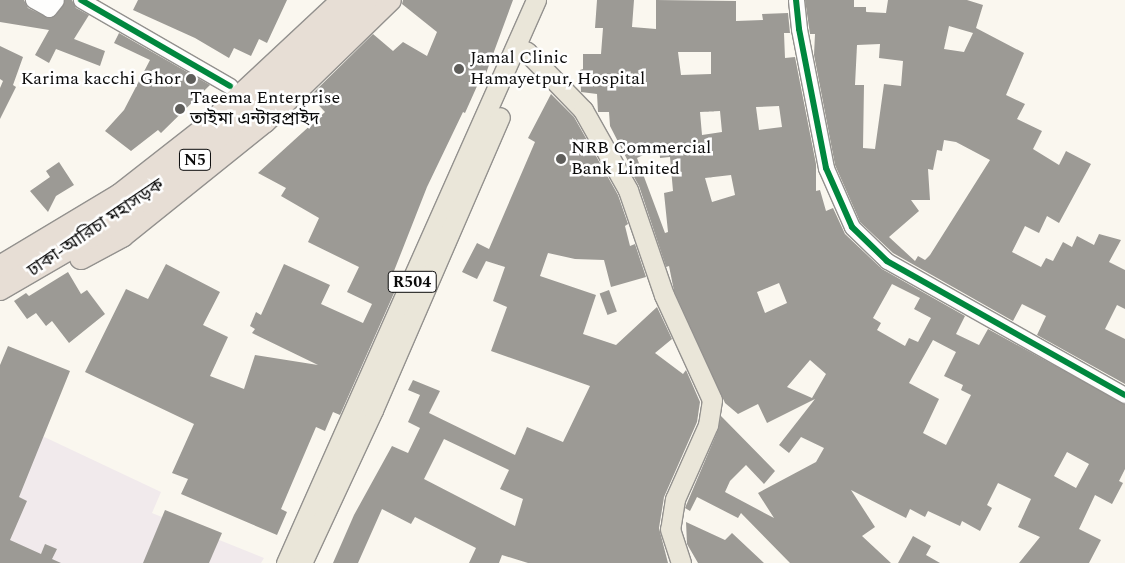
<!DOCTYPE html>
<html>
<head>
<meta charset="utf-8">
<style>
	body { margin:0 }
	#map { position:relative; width:1125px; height:563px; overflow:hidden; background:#faf7ef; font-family:Spectral,"Noto Sans Bengali",serif }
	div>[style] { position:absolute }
	.industrial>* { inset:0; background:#f1eaec }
	.building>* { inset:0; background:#9c9a95; transform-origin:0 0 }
	.roads { filter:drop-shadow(1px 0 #93918e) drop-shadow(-1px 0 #93918e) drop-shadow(0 1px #93918e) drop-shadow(0 -1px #93918e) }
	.minor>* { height:15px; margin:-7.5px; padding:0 7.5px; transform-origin:7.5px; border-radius:7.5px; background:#fefefd }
	.major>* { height:19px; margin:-9.5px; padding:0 9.5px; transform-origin:9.5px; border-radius:9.5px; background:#eae6d9 }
	.highway>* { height:22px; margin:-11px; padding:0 11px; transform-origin:11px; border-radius:11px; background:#e7ded5 }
	.cycleway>* { height:6px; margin:-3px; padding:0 3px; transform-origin:3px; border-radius:3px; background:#00873e }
	.dots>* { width:14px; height:14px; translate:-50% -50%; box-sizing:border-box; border:2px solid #fff; border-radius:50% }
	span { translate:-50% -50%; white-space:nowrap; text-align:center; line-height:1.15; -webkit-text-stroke:5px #fff; paint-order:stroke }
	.shield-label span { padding:1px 4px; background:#fff; border:1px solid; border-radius:4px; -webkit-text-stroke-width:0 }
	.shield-label { font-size:16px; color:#0b0b0b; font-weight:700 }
	.poi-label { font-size:18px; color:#0b0b0b }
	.left { translate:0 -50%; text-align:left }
	.right { translate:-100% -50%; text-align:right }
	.street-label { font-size:18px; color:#0b0b0b }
</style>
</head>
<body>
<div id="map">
	<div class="industrial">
		<i style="clip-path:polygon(0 368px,38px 434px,161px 492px,152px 513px,264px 558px,261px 563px,0 563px)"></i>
	</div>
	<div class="building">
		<i style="clip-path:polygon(0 0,24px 0,28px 8px,49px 18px,56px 15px,65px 0,72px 0,76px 8px,89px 15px,74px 39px,105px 51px,100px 66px,56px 49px,49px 63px,35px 55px,49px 30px,0 22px)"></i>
		<i style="clip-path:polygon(138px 0,287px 0,267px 43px,259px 39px,251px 56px,234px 48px,229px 58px,195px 38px,133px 10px)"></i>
		<i style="clip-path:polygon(403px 0,513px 0,485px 76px,482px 75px,465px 113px,463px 112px,427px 187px,394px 271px,402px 275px,340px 415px,333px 412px,325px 431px,316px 427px,281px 509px,287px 512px,277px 535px,181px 494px,188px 479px,172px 473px,194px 424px,85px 372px,126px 289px,148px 299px,166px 264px,220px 292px,203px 325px,228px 337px,210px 376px,244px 389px,255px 355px,318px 365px,252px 333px,255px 329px,250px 326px,256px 312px,261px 315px,284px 264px,330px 285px,321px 304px,363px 323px,372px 304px,347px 292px,359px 267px,308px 242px,319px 218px,281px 196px,286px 188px,258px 173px,325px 112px,310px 96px,373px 34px,393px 51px,403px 42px,427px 56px,437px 32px,402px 4px)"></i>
		<i style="clip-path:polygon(evenodd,597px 0,634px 0,632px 27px,656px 29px,656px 0,736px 1px,736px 21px,763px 20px,762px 14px,788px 13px,790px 33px,784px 33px,785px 58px,795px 57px,816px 164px,816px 191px,820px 190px,826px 211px,833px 208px,845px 234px,882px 269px,965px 316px,956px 334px,979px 345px,988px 329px,1125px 404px,1125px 469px,1119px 481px,1123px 483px,1112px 504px,1095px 495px,1079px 529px,1101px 540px,1089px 563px,1019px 563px,1040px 537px,1018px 527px,1031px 499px,998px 483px,987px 505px,992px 508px,980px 531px,962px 521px,960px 526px,928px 511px,925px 517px,910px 509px,906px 518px,851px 490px,875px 527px,862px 536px,891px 563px,790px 563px,741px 513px,738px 518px,697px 497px,690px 511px,685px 508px,718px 430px,721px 416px,775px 471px,764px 484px,746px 465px,730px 481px,725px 492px,774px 518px,758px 493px,816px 462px,824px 448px,801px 437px,789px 453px,779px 445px,815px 399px,767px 423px,758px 404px,738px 414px,725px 403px,674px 291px,669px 266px,666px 267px,639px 186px,629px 168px,631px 167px,610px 126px,609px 112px,598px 112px,597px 94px,581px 92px,580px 70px,583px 69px,583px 54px,601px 54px,603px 28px,595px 28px,597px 0,678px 52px,711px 52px,711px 74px,681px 75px,678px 52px,597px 0,779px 106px,782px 127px,759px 130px,756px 107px,779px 106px,597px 0,720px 111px,722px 132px,702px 135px,700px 112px,720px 111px,597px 0,659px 147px,660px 158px,670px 157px,673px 191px,664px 193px,668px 232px,665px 233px,637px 158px,659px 147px,597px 0,731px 175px,735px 195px,712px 202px,705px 178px,731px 175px,597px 0,779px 283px,787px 303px,765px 313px,757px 292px,779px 283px,597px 0,892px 284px,920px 298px,914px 309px,931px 318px,918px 342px,909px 338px,905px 346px,877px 330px,881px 323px,873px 318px,892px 284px,597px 0,933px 340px,956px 352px,944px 376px,963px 385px,961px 390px,971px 395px,946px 445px,923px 433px,939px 399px,909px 383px,933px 340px,597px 0,810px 360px,826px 374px,812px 398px,787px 387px,810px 360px,597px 0,1067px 452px,1089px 464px,1076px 488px,1054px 476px,1067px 452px)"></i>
		<i style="clip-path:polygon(evenodd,805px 0,854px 0,854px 7px,866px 7px,866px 12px,886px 13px,888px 0,967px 0,983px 5px,976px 28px,1024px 53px,1006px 95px,1025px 104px,1017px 119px,1042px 131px,1033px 149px,1059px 165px,1066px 151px,1091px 164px,1059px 223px,1047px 216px,1039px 233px,1025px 226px,1012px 252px,1041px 267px,1046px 258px,1053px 261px,1063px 242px,1072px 247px,1077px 236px,1094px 245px,1099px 234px,1121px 240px,1109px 262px,1125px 270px,1125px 309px,1117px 305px,1105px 329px,1125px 339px,1125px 384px,1037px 335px,1046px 316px,1022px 304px,1013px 321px,893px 253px,860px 222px,835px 165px,814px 55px,815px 34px,810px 34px,805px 0,949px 26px,973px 33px,964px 52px,944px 49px,949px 26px,805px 0,880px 44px,879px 58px,903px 61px,901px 86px,884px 84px,875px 149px,863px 148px,864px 85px,855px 85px,857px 45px,880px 44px,805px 0,944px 140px,956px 142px,990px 160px,930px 255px,925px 260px,918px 256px,915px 261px,889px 237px,919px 211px,911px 200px,930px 200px,928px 169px,933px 170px,937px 150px,942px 151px,944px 140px)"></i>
		<i style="clip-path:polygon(119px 33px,210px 85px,161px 133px,158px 130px,131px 151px,105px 131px,124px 110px,150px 60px,114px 43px)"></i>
		<i style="clip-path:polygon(0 46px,23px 57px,13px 85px,16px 87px,0 119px,0 88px,3px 81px,0 79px)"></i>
		<i style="clip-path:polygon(evenodd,551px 94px,574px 117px,618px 195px,628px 224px,625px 226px,630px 246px,635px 244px,646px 277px,611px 287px,604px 260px,575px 259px,548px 253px,540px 276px,596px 295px,583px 334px,616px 345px,657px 307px,672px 339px,655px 353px,683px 374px,686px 370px,700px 402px,697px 422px,664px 497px,659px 528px,668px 563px,528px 563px,502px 555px,499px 563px,469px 563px,476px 548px,415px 517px,411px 524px,382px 509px,358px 563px,333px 563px,354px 515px,392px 446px,408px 453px,420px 428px,408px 422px,420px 395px,408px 390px,413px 380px,440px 391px,429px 413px,515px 455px,527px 427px,563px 442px,590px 386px,491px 351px,507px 307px,493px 301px,505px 267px,486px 261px,477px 279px,462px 272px,477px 243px,489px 249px,535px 142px,528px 138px,551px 94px,444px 439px,509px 470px,500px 489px,523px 499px,515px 526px,424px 479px,444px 439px)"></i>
		<i style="clip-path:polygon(59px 162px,74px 185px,56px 196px,48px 212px,30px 191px,50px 177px,46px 171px)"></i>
		<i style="clip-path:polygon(68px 272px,81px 294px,87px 290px,105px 314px,69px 343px,52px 321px,46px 326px,36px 313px,27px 319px,14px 301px,26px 293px,29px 296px)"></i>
		<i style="left:609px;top:290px;width:23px;height:10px;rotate:70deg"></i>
		<i style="clip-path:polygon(8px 346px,70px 371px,19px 497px,27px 501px,10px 540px,41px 554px,45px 544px,57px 549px,52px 559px,61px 563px,0 563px,0 365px)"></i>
		<i style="clip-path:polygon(165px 510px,222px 533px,209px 563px,143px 563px)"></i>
		<i style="clip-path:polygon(686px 522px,725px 540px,732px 533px,764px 563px,698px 563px,687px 544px)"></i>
		<i style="clip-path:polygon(913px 536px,931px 546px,926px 555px,940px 563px,898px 563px)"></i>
	</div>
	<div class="roads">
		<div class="minor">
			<i style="left:33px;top:0;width:18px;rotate:29deg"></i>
			<i style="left:49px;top:9px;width:11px;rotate:-52deg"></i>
			<i style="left:81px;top:0;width:172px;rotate:30deg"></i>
			<i style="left:796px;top:0;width:29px;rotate:84deg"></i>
			<i style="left:799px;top:29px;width:142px;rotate:79deg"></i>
			<i style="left:826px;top:168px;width:64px;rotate:66.2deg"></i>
			<i style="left:852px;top:227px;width:49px;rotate:44.2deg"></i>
			<i style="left:887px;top:261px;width:273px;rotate:29.4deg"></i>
		</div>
		<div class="major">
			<i style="left:517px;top:47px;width:11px;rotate:27deg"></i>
			<i style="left:527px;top:52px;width:81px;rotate:46deg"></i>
			<i style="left:583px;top:110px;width:92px;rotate:60.6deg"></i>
			<i style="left:628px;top:190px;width:111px;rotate:71.1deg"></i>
			<i style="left:664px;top:295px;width:115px;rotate:65.4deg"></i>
			<i style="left:712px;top:400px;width:25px;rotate:99deg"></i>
			<i style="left:708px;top:425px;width:81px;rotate:114deg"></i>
			<i style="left:675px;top:499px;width:30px;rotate:99deg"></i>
			<i style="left:670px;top:529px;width:36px;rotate:72deg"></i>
			<i style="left:286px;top:563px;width:616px;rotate:-66.06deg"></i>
			<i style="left:302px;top:563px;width:169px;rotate:-65.1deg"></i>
			<i style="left:373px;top:410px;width:319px;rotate:-66.6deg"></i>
		</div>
		<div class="highway">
			<i style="left:81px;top:258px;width:47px;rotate:-28.2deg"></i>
			<i style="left:122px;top:236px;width:182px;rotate:-38.8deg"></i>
			<i style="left:264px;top:122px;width:175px;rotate:-44.1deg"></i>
			<i style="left:0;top:267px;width:140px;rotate:-31deg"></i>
			<i style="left:120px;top:195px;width:112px;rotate:-38.1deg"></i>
			<i style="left:208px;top:126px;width:185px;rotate:-43deg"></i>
			<i style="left:0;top:289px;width:105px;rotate:-30.2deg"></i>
			<i style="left:91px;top:236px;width:117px;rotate:-36deg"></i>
			<i style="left:186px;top:167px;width:246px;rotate:-42.9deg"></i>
		</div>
	</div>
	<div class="cycleway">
		<i style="left:81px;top:0;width:172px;rotate:30deg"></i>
		<i style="left:796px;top:0;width:29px;rotate:84deg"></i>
		<i style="left:799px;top:29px;width:142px;rotate:79deg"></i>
		<i style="left:826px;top:168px;width:64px;rotate:66.2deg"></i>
		<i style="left:852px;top:227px;width:49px;rotate:44.2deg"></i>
		<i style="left:887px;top:261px;width:273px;rotate:29.4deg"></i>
	</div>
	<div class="dots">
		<i style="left:459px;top:69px;background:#5f5e5b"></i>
		<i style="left:191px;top:79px;background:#5f5e5b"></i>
		<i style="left:180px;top:109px;background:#5f5e5b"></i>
		<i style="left:561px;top:159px;background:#5f5e5b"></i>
	</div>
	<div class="shield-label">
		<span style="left:195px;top:160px">N5</span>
		<span style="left:412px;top:282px">R504</span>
	</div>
	<div class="poi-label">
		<span class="left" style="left:470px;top:69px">Jamal Clinic<br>Hamayetpur, Hospital</span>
		<span class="right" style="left:181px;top:79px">Karima kacchi Ghor</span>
		<span class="left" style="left:190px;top:109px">Taeema Enterprise<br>তাইমা এন্টারপ্রাইদ</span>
		<span class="left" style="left:571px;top:159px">NRB Commercial<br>Bank Limited</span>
	</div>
	<div class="street-label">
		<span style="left:96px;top:228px;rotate:-34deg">ঢাকা-আরিচা মহাসড়ক</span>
	</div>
</div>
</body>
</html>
